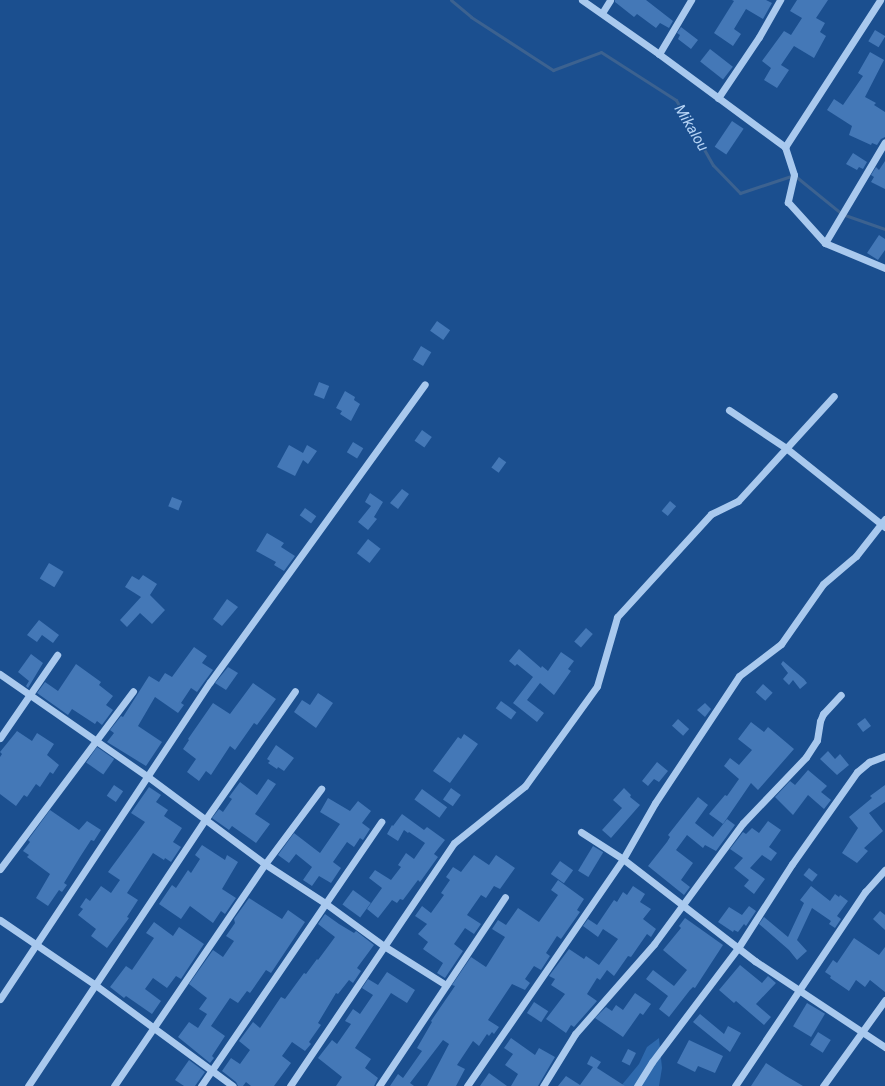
<!DOCTYPE html>
<html>
<head>
<meta charset="utf-8">
<style>
	body { margin:0 }
	#map { position:relative; width:885px; height:1086px; overflow:hidden; background:#1b4f8f; font-family:Roboto,sans-serif }
	div>[style] { position:absolute }
	.green>* { inset:0; background:#2e69ad }
	.stream>* { height:3px; margin:-1.5px; padding:0 1.5px; transform-origin:1.5px; border-radius:1.5px; background:#3c6290 }
	.building>* { inset:0; background:#4478b7; transform-origin:0 0 }
	.minor>* { height:7px; margin:-3.5px; padding:0 3.5px; transform-origin:3.5px; border-radius:3.5px; background:#a9c9ee }
	span { translate:-50% -50%; white-space:nowrap; text-align:center; line-height:1.15; -webkit-text-stroke:3px #1b4f8f; paint-order:stroke }
	.water-label { font-size:15px; color:#b5d3f5; font-style:italic }
</style>
</head>
<body>
<div id="map">
	<div class="green">
		<i style="clip-path:polygon(659px 1038px,662px 1068px,659px 1086px,621px 1086px,639px 1064px,647px 1047px)"></i>
	</div>
	<div class="stream">
		<i style="left:451px;top:0;width:26px;rotate:40deg"></i>
		<i style="left:471px;top:17px;width:98px;rotate:32.9deg"></i>
		<i style="left:553px;top:70px;width:51px;rotate:-20.6deg"></i>
		<i style="left:601px;top:52px;width:89px;rotate:32.6deg"></i>
		<i style="left:676px;top:100px;width:75px;rotate:60.4deg"></i>
		<i style="left:713px;top:165px;width:39px;rotate:46deg"></i>
		<i style="left:740px;top:193px;width:57px;rotate:-18.4deg"></i>
		<i style="left:794px;top:175px;width:62px;rotate:39.1deg"></i>
		<i style="left:842px;top:214px;width:46px;rotate:19.2deg"></i>
	</div>
	<div class="building">
		<i style="clip-path:polygon(615px 0,646px 0,673px 21px,669px 28px,660px 23px,656px 28px,637px 14px,634px 17px,615px 2px)"></i>
		<i style="clip-path:polygon(732px 0,766px 0,772px 3px,763px 19px,746px 9px,734px 29px,741px 34px,733px 46px,714px 33px,734px 1px)"></i>
		<i style="clip-path:polygon(797px 0,828px 0,816px 18px,825px 23px,820px 32px,826px 36px,814px 58px,794px 46px,781px 65px,789px 70px,777px 88px,764px 80px,771px 68px,762px 61px,784px 31px,791px 35px,802px 18px,790px 11px)"></i>
		<i style="clip-path:polygon(681px 27px,698px 40px,691px 49px,678px 39px,680px 35px,677px 33px)"></i>
		<i style="left:875px;top:30px;width:12px;height:13px;rotate:31deg"></i>
		<i style="left:710px;top:49px;width:29px;height:16px;rotate:38deg"></i>
		<i style="clip-path:polygon(870px 52px,884px 60px,865px 97px,876px 103px,874px 105px,885px 112px,885px 137px,881px 139px,877px 145px,872px 143px,871px 145px,849px 135px,852px 126px,827px 110px,834px 99px,843px 105px,863px 76px,858px 73px)"></i>
		<i style="left:732px;top:121px;width:14px;height:31px;rotate:34deg"></i>
		<i style="clip-path:polygon(853px 153px,867px 162px,863px 169px,859px 167px,857px 170px,846px 164px)"></i>
		<i style="clip-path:polygon(885px 161px,885px 189px,871px 182px,874px 177px,871px 175px,876px 167px,879px 170px)"></i>
		<i style="clip-path:polygon(879px 235px,885px 239px,885px 250px,878px 260px,867px 253px)"></i>
		<i style="left:437px;top:321px;width:16px;height:12px;rotate:35deg"></i>
		<i style="left:421px;top:346px;width:12px;height:16px;rotate:31deg"></i>
		<i style="left:319px;top:382px;width:11px;height:14px;rotate:22deg"></i>
		<i style="clip-path:polygon(345px 391px,355px 397px,354px 400px,360px 404px,351px 421px,340px 414px,342px 411px,336px 408px)"></i>
		<i style="left:422px;top:430px;width:12px;height:13px;rotate:35deg"></i>
		<i style="left:353px;top:442px;width:12px;height:12px;rotate:31deg"></i>
		<i style="clip-path:polygon(289px 445px,303px 453px,307px 445px,317px 451px,308px 464px,303px 460px,295px 476px,277px 467px)"></i>
		<i style="left:499px;top:457px;width:9px;height:13px;rotate:36deg"></i>
		<i style="clip-path:polygon(402px 489px,409px 494px,398px 509px,390px 503px)"></i>
		<i style="clip-path:polygon(370px 493px,383px 502px,374px 517px,377px 519px,368px 530px,358px 522px,371px 506px,365px 502px)"></i>
		<i style="left:172px;top:497px;width:11px;height:10px;rotate:22deg"></i>
		<i style="left:670px;top:501px;width:8px;height:13px;rotate:40deg"></i>
		<i style="left:305px;top:508px;width:14px;height:9px;rotate:36deg"></i>
		<i style="clip-path:polygon(267px 533px,284px 543px,281px 547px,295px 556px,284px 571px,274px 565px,276px 562px,256px 551px)"></i>
		<i style="left:368px;top:539px;width:16px;height:18px;rotate:38deg"></i>
		<i style="left:49px;top:563px;width:17px;height:18px;rotate:31deg"></i>
		<i style="clip-path:polygon(143px 575px,157px 584px,150px 595px,165px 610px,152px 624px,140px 613px,127px 627px,120px 620px,141px 597px,125px 587px,132px 576px,139px 580px)"></i>
		<i style="clip-path:polygon(227px 599px,238px 607px,222px 626px,213px 619px)"></i>
		<i style="clip-path:polygon(39px 620px,59px 635px,53px 643px,42px 635px,37px 642px,27px 635px)"></i>
		<i style="left:586px;top:628px;width:9px;height:18px;rotate:41deg"></i>
		<i style="clip-path:polygon(194px 647px,207px 656px,202px 663px,213px 670px,197px 692px,191px 688px,181px 703px,184px 705px,178px 713px,155px 697px,138px 726px,162px 742px,146px 766px,107px 742px,114px 733px,110px 730px,121px 716px,123px 717px,149px 676px,159px 682px,165px 673px,172px 677px)"></i>
		<i style="clip-path:polygon(519px 649px,541px 668px,542px 666px,548px 671px,561px 652px,574px 661px,568px 669px,571px 671px,554px 695px,540px 683px,527px 700px,544px 713px,537px 722px,513px 703px,533px 677px,517px 664px,515px 666px,509px 661px)"></i>
		<i style="clip-path:polygon(31px 654px,43px 663px,28px 688px,26px 686px,29px 681px,18px 672px)"></i>
		<i style="clip-path:polygon(783px 661px,804px 679px,807px 683px,800px 689px,793px 680px,789px 685px,783px 679px,788px 673px,781px 664px)"></i>
		<i style="clip-path:polygon(76px 664px,101px 682px,99px 685px,113px 696px,106px 705px,113px 710px,102px 725px,97px 721px,95px 724px,72px 709px,68px 715px,37px 693px,45px 682px,58px 691px)"></i>
		<i style="clip-path:polygon(228px 667px,238px 673px,226px 690px,215px 683px)"></i>
		<i style="clip-path:polygon(253px 683px,276px 699px,257px 725px,254px 723px,235px 750px,230px 746px,211px 775px,206px 771px,199px 781px,187px 772px,196px 759px,183px 749px,189px 740px,188px 739px,213px 703px,230px 714px)"></i>
		<i style="left:763px;top:684px;width:13px;height:11px;rotate:42deg"></i>
		<i style="clip-path:polygon(318px 693px,333px 703px,316px 728px,294px 712px,302px 700px,310px 705px)"></i>
		<i style="left:501px;top:701px;width:19px;height:9px;rotate:36deg"></i>
		<i style="clip-path:polygon(705px 703px,711px 709px,705px 717px,697px 710px)"></i>
		<i style="left:865px;top:718px;width:10px;height:10px;rotate:53deg"></i>
		<i style="left:678px;top:719px;width:15px;height:9px;rotate:42deg"></i>
		<i style="clip-path:polygon(751px 722px,764px 732px,768px 727px,794px 749px,758px 790px,751px 783px,723px 824px,709px 814px,725px 795px,727px 796px,739px 779px,724px 766px,730px 758px,739px 765px,752px 750px,738px 739px)"></i>
		<i style="clip-path:polygon(17px 731px,32px 741px,37px 733px,54px 744px,47px 755px,59px 765px,53px 774px,50px 772px,40px 787px,36px 784px,27px 797px,24px 795px,16px 806px,0 794px,0 757px,2px 754px,0 752px)"></i>
		<i style="clip-path:polygon(464px 734px,478px 744px,450px 783px,433px 771px,458px 737px,461px 739px)"></i>
		<i style="clip-path:polygon(276px 745px,294px 758px,284px 771px,278px 767px,277px 769px,268px 763px,270px 761px,267px 759px)"></i>
		<i style="left:97px;top:747px;width:21px;height:19px;rotate:35deg"></i>
		<i style="clip-path:polygon(828px 751px,835px 759px,840px 754px,849px 765px,837px 775px,820px 759px)"></i>
		<i style="clip-path:polygon(657px 762px,668px 771px,659px 782px,654px 779px,648px 786px,642px 781px)"></i>
		<i style="clip-path:polygon(808px 770px,827px 786px,821px 792px,831px 800px,824px 809px,808px 795px,793px 815px,775px 797px,790px 781px,795px 785px)"></i>
		<i style="clip-path:polygon(268px 779px,276px 784px,255px 814px,270px 824px,256px 843px,232px 826px,229px 830px,212px 818px,219px 809px,223px 812px,232px 799px,229px 797px,240px 782px,257px 795px)"></i>
		<i style="left:114px;top:785px;width:11px;height:13px;rotate:34deg"></i>
		<i style="clip-path:polygon(885px 785px,885px 802px,869px 813px,883px 831px,864px 848px,868px 851px,857px 863px,842px 853px,858px 828px,849px 817px,872px 798px,870px 796px)"></i>
		<i style="clip-path:polygon(149px 787px,161px 795px,156px 802px,168px 810px,164px 816px,182px 828px,173px 842px,181px 847px,171px 862px,165px 858px,164px 860px,153px 853px,127px 893px,138px 900px,127px 917px,129px 918px,107px 948px,91px 936px,96px 929px,78px 915px,83px 909px,80px 907px,86px 898px,90px 901px,101px 886px,111px 893px,120px 880px,108px 872px,145px 822px,131px 813px)"></i>
		<i style="left:451px;top:788px;width:12px;height:14px;rotate:35deg"></i>
		<i style="clip-path:polygon(624px 788px,631px 795px,630px 797px,640px 805px,611px 838px,602px 830px,622px 808px,613px 800px)"></i>
		<i style="left:422px;top:789px;width:31px;height:13px;rotate:36deg"></i>
		<i style="clip-path:polygon(698px 797px,708px 805px,695px 823px,713px 837px,727px 819px,735px 825px,716px 851px,705px 845px,703px 848px,687px 835px,676px 850px,693px 863px,681px 880px,690px 887px,684px 895px,648px 866px,667px 842px,670px 837px,668px 835px)"></i>
		<i style="clip-path:polygon(328px 798px,350px 811px,358px 801px,371px 811px,362px 823px,370px 829px,363px 840px,360px 838px,354px 847px,347px 842px,333px 862px,341px 868px,331px 883px,319px 876px,312px 886px,303px 880px,312px 867px,296px 854px,289px 863px,278px 855px,294px 833px,320px 853px,340px 824px,320px 812px)"></i>
		<i style="clip-path:polygon(50px 810px,79px 830px,87px 821px,101px 830px,94px 841px,91px 840px,80px 857px,64px 883px,67px 885px,62px 892px,59px 890px,48px 906px,36px 898px,50px 874px,27px 857px,29px 855px,23px 851px,30px 842px,28px 840px)"></i>
		<i style="clip-path:polygon(402px 814px,424px 830px,427px 827px,445px 840px,434px 854px,438px 857px,420px 882px,418px 880px,403px 900px,400px 899px,397px 903px,392px 900px,378px 918px,367px 909px,382px 888px,369px 878px,375px 870px,391px 880px,401px 867px,398px 865px,406px 853px,414px 859px,425px 843px,409px 832px,408px 833px,404px 830px,398px 841px,387px 834px,392px 825px,393px 826px)"></i>
		<i style="clip-path:polygon(768px 821px,781px 830px,769px 847px,777px 853px,771px 861px,762px 855px,750px 868px,765px 879px,754px 894px,744px 886px,749px 880px,734px 868px,743px 858px,730px 849px,743px 832px,746px 834px,752px 828px,759px 833px)"></i>
		<i style="clip-path:polygon(202px 845px,225px 860px,227px 855px,238px 862px,222px 889px,236px 898px,225px 914px,221px 911px,213px 923px,190px 906px,181px 919px,159px 904px,172px 885px,176px 888px,188px 870px,191px 873px,200px 859px,195px 855px)"></i>
		<i style="left:593px;top:846px;width:12px;height:29px;rotate:31deg"></i>
		<i style="clip-path:polygon(474px 855px,489px 865px,496px 855px,515px 868px,500px 889px,494px 886px,486px 898px,481px 895px,467px 915px,481px 924px,474px 934px,465px 928px,454px 944px,463px 951px,445px 978px,437px 973px,443px 963px,423px 949px,428px 942px,418px 934px,427px 924px,415px 916px,422px 906px,431px 913px,444px 895px,441px 893px,450px 880px,446px 877px,453px 867px,461px 872px)"></i>
		<i style="left:560px;top:861px;width:16px;height:16px;rotate:35deg"></i>
		<i style="left:809px;top:868px;width:11px;height:9px;rotate:38deg"></i>
		<i style="clip-path:polygon(558px 880px,584px 899px,577px 910px,580px 912px,561px 939px,557px 936px,546px 953px,550px 956px,541px 970px,534px 966px,525px 979px,530px 983px,525px 990px,512px 984px,488px 1020px,499px 1027px,494px 1034px,492px 1032px,489px 1036px,487px 1034px,479px 1046px,473px 1041px,457px 1065px,465px 1069px,456px 1086px,427px 1086px,449px 1044px,443px 1040px,410px 1083px,414px 1086px,390px 1086px,398px 1074px,403px 1078px,422px 1051px,417px 1048px,432px 1022px,431px 1021px,455px 986px,452px 985px,471px 957px,486px 967px,505px 937px,492px 929px,498px 920px,506px 925px,518px 908px,539px 922px,558px 895px,551px 890px)"></i>
		<i style="clip-path:polygon(633px 886px,645px 894px,640px 902px,651px 909px,643px 919px,656px 929px,651px 937px,647px 934px,631px 957px,628px 956px,614px 976px,607px 970px,600px 980px,597px 978px,587px 994px,597px 1001px,574px 1027px,571px 1025px,566px 1033px,546px 1019px,565px 994px,551px 985px,555px 979px,549px 976px,569px 949px,584px 959px,586px 956px,599px 965px,618px 939px,603px 929px,598px 937px,583px 926px,588px 919px,597px 925px,614px 900px,617px 902px,623px 892px,627px 895px)"></i>
		<i style="clip-path:polygon(811px 886px,830px 901px,835px 894px,839px 897px,840px 895px,848px 901px,837px 916px,841px 919px,835px 928px,829px 924px,831px 921px,812px 908px,797px 940px,807px 951px,797px 960px,789px 950px,759px 924px,764px 917px,788px 937px,804px 903px,800px 900px)"></i>
		<i style="left:353px;top:890px;width:22px;height:18px;rotate:36deg"></i>
		<i style="clip-path:polygon(249px 898px,282px 919px,288px 910px,305px 922px,271px 973px,266px 970px,250px 993px,247px 991px,238px 1003px,230px 998px,211px 1026px,225px 1036px,212px 1056px,214px 1058px,210px 1063px,178px 1037px,189px 1022px,198px 1028px,207px 1014px,199px 1009px,207px 998px,189px 984px,213px 950px,223px 957px,234px 941px,226px 936px,235px 923px,234px 919px)"></i>
		<i style="clip-path:polygon(749px 906px,756px 911px,746px 926px,744px 924px,738px 932px,734px 930px,733px 932px,718px 922px,729px 907px,742px 915px)"></i>
		<i style="clip-path:polygon(880px 911px,885px 915px,885px 930px,873px 919px)"></i>
		<i style="clip-path:polygon(325px 914px,339px 924px,354px 933px,356px 931px,374px 945px,357px 968px,361px 971px,353px 983px,349px 980px,338px 994px,336px 993px,318px 1023px,321px 1025px,309px 1042px,311px 1044px,305px 1051px,292px 1042px,282px 1056px,291px 1063px,274px 1086px,251px 1086px,246px 1082px,243px 1086px,238px 1086px,236px 1082px,222px 1071px,231px 1058px,240px 1064px,250px 1050px,239px 1041px,253px 1022px,260px 1028px,281px 997px,285px 999px,304px 973px,306px 974px,317px 959px,318px 960px,335px 937px,318px 924px)"></i>
		<i style="clip-path:polygon(685px 918px,723px 945px,695px 988px,693px 987px,690px 990px,669px 1017px,659px 1009px,668px 996px,646px 979px,653px 970px,674px 986px,687px 970px,663px 950px,681px 928px,679px 926px)"></i>
		<i style="clip-path:polygon(154px 922px,173px 936px,179px 927px,204px 944px,181px 979px,176px 976px,167px 988px,153px 978px,145px 989px,161px 1001px,152px 1014px,126px 996px,124px 998px,110px 987px,126px 966px,132px 970px,154px 938px,146px 933px)"></i>
		<i style="clip-path:polygon(854px 938px,879px 955px,885px 947px,885px 992px,870px 980px,865px 987px,856px 980px,849px 991px,830px 978px,831px 976px,825px 972px,833px 960px,837px 963px)"></i>
		<i style="clip-path:polygon(740px 965px,762px 983px,768px 976px,776px 983px,756px 1004px,771px 1017px,764px 1025px,736px 1001px,734px 1003px,719px 990px)"></i>
		<i style="clip-path:polygon(387px 972px,415px 990px,407px 1003px,391px 993px,355px 1048px,371px 1059px,365px 1068px,378px 1078px,374px 1086px,336px 1086px,342px 1077px,318px 1058px,332px 1040px,337px 1044px,351px 1024px,345px 1021px,353px 1009px,360px 1014px,373px 995px,362px 988px,368px 979px,378px 985px)"></i>
		<i style="clip-path:polygon(635px 993px,651px 1004px,643px 1015px,640px 1013px,623px 1037px,595px 1018px,606px 1007px,612px 1011px,616px 1005px,623px 1010px)"></i>
		<i style="left:534px;top:1002px;width:17px;height:13px;rotate:33deg"></i>
		<i style="left:807px;top:1003px;width:21px;height:27px;rotate:31deg"></i>
		<i style="clip-path:polygon(700px 1014px,724px 1034px,728px 1026px,741px 1033px,730px 1052px,693px 1022px)"></i>
		<i style="left:818px;top:1032px;width:15px;height:15px;rotate:32deg"></i>
		<i style="clip-path:polygon(511px 1038px,535px 1055px,539px 1048px,555px 1057px,538px 1086px,511px 1086px,518px 1074px,505px 1065px,513px 1054px,504px 1048px)"></i>
		<i style="clip-path:polygon(689px 1040px,723px 1056px,715px 1073px,698px 1066px,695px 1072px,677px 1063px)"></i>
		<i style="left:628px;top:1049px;width:9px;height:14px;rotate:27deg"></i>
		<i style="clip-path:polygon(591px 1056px,601px 1062px,597px 1068px,625px 1086px,558px 1086px,566px 1076px,580px 1085px,593px 1067px,587px 1064px)"></i>
		<i style="clip-path:polygon(189px 1060px,205px 1072px,195px 1086px,184px 1086px,175px 1080px)"></i>
		<i style="clip-path:polygon(766px 1063px,786px 1076px,803px 1086px,751px 1086px)"></i>
		<i style="clip-path:polygon(489px 1073px,507px 1086px,480px 1086px)"></i>
	</div>
	<div class="minor">
		<i style="left:582px;top:0;width:94px;rotate:35deg"></i>
		<i style="left:659px;top:54px;width:157px;rotate:36.4deg"></i>
		<i style="left:785px;top:147px;width:29px;rotate:72deg"></i>
		<i style="left:794px;top:175px;width:28px;rotate:103deg"></i>
		<i style="left:788px;top:202px;width:55px;rotate:47.9deg"></i>
		<i style="left:825px;top:243px;width:65px;rotate:22.6deg"></i>
		<i style="left:602px;top:13px;width:15px;rotate:-58deg"></i>
		<i style="left:659px;top:54px;width:63px;rotate:-59.3deg"></i>
		<i style="left:718px;top:98px;width:73px;rotate:-56.1deg"></i>
		<i style="left:759px;top:37px;width:43px;rotate:-60.4deg"></i>
		<i style="left:785px;top:147px;width:175px;rotate:-57.1deg"></i>
		<i style="left:825px;top:243px;width:117px;rotate:-59.3deg"></i>
		<i style="left:729px;top:410px;width:69px;rotate:33.7deg"></i>
		<i style="left:786px;top:448px;width:127px;rotate:38.6deg"></i>
		<i style="left:0;top:674px;width:179px;rotate:34.8deg"></i>
		<i style="left:147px;top:776px;width:147px;rotate:36.7deg"></i>
		<i style="left:265px;top:864px;width:72px;rotate:33deg"></i>
		<i style="left:325px;top:903px;width:73px;rotate:36.1deg"></i>
		<i style="left:384px;top:946px;width:73px;rotate:32.2deg"></i>
		<i style="left:0;top:738px;width:101px;rotate:-55.5deg"></i>
		<i style="left:581px;top:832px;width:50px;rotate:32.7deg"></i>
		<i style="left:623px;top:859px;width:167px;rotate:37.7deg"></i>
		<i style="left:755px;top:961px;width:156px;rotate:33.5deg"></i>
		<i style="left:0;top:869px;width:222px;rotate:-53.2deg"></i>
		<i style="left:0;top:920px;width:114px;rotate:34.2deg"></i>
		<i style="left:94px;top:984px;width:172px;rotate:36.3deg"></i>
		<i style="left:0;top:999px;width:380px;rotate:-56.5deg"></i>
		<i style="left:210px;top:682px;width:367px;rotate:-54.2deg"></i>
		<i style="left:28px;top:1086px;width:320px;rotate:-56.4deg"></i>
		<i style="left:205px;top:820px;width:157px;rotate:-55.1deg"></i>
		<i style="left:114px;top:1086px;width:268px;rotate:-55.8deg"></i>
		<i style="left:265px;top:864px;width:94px;rotate:-53.3deg"></i>
		<i style="left:201px;top:1086px;width:320px;rotate:-55.7deg"></i>
		<i style="left:290px;top:1086px;width:293px;rotate:-56deg"></i>
		<i style="left:454px;top:843px;width:91px;rotate:-38.8deg"></i>
		<i style="left:525px;top:786px;width:123px;rotate:-54.2deg"></i>
		<i style="left:597px;top:686px;width:72px;rotate:-73.8deg"></i>
		<i style="left:617px;top:617px;width:139px;rotate:-47.6deg"></i>
		<i style="left:711px;top:514px;width:30px;rotate:-26deg"></i>
		<i style="left:738px;top:501px;width:142px;rotate:-47.6deg"></i>
		<i style="left:379px;top:1086px;width:227px;rotate:-56.3deg"></i>
		<i style="left:467px;top:1086px;width:275px;rotate:-55.5deg"></i>
		<i style="left:623px;top:859px;width:64px;rotate:-60.3deg"></i>
		<i style="left:655px;top:803px;width:152px;rotate:-56.5deg"></i>
		<i style="left:739px;top:676px;width:53px;rotate:-37.3deg"></i>
		<i style="left:781px;top:644px;width:73px;rotate:-55deg"></i>
		<i style="left:823px;top:584px;width:43px;rotate:-40.3deg"></i>
		<i style="left:856px;top:556px;width:47px;rotate:-51.9deg"></i>
		<i style="left:543px;top:1086px;width:61px;rotate:-58.4deg"></i>
		<i style="left:575px;top:1034px;width:120px;rotate:-48.7deg"></i>
		<i style="left:654px;top:944px;width:150px;rotate:-53.7deg"></i>
		<i style="left:743px;top:823px;width:91px;rotate:-46.3deg"></i>
		<i style="left:806px;top:757px;width:20px;rotate:-57deg"></i>
		<i style="left:817px;top:740px;width:19px;rotate:-81deg"></i>
		<i style="left:820px;top:721px;width:8px;rotate:-67deg"></i>
		<i style="left:823px;top:714px;width:26px;rotate:-47deg"></i>
		<i style="left:637px;top:1086px;width:28px;rotate:-58deg"></i>
		<i style="left:652px;top:1062px;width:143px;rotate:-53deg"></i>
		<i style="left:738px;top:948px;width:100px;rotate:-57.3deg"></i>
		<i style="left:792px;top:864px;width:113px;rotate:-54.8deg"></i>
		<i style="left:857px;top:772px;width:16px;rotate:-40deg"></i>
		<i style="left:869px;top:762px;width:17px;rotate:-21deg"></i>
		<i style="left:735px;top:1086px;width:234px;rotate:-56.2deg"></i>
		<i style="left:865px;top:892px;width:30px;rotate:-48deg"></i>
		<i style="left:823px;top:1086px;width:106px;rotate:-54.2deg"></i>
	</div>
	<div class="water-label">
		<span style="left:691px;top:128px;rotate:59deg">Mikalou</span>
	</div>
</div>
</body>
</html>
